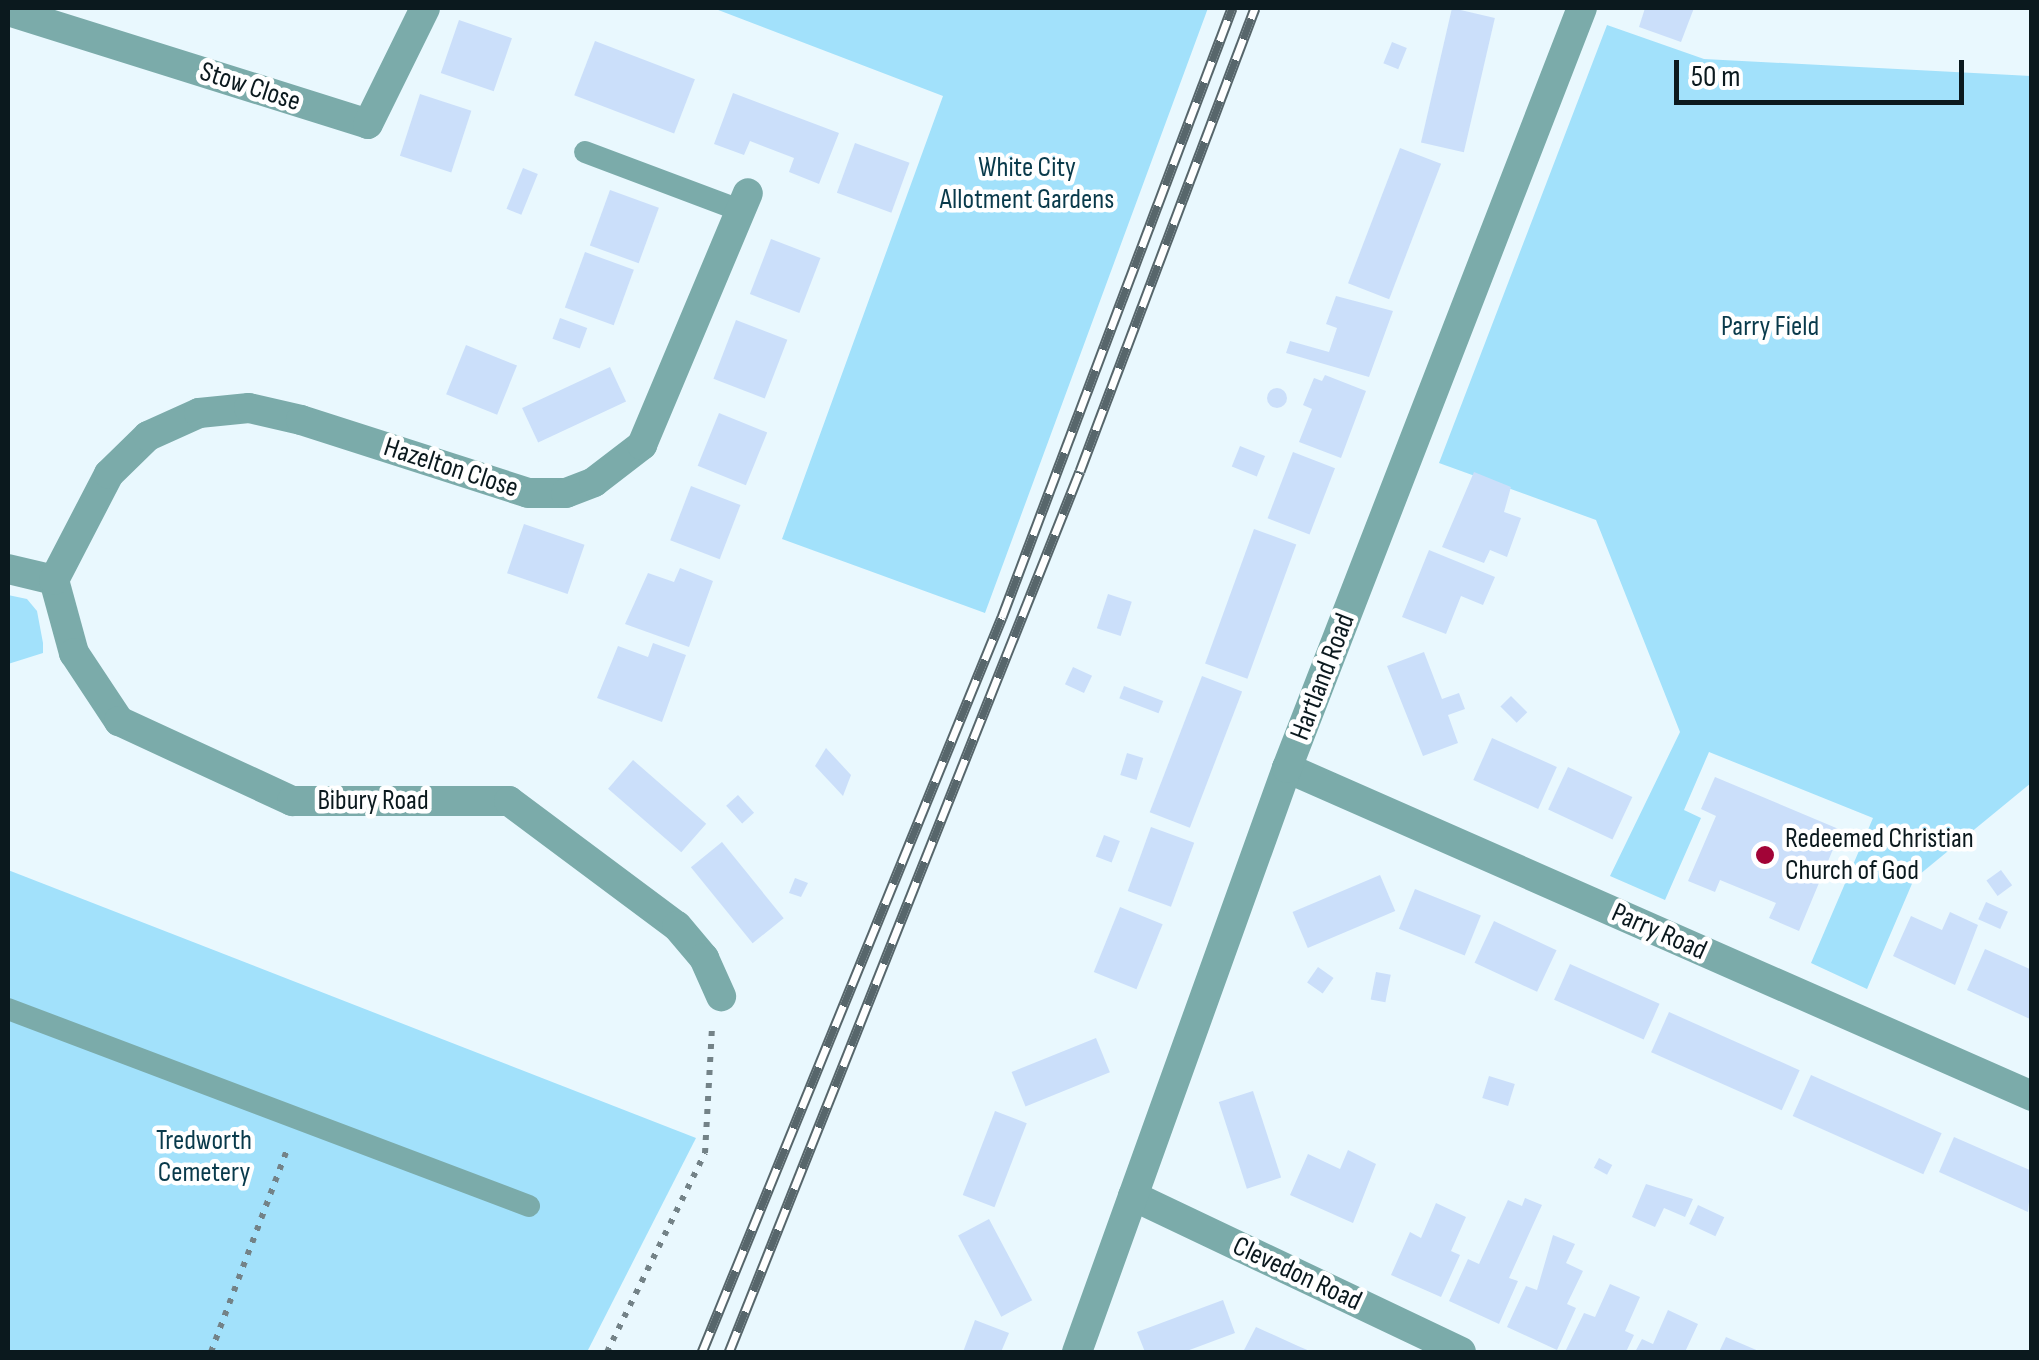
<!DOCTYPE html>
<html>
<head>
<meta charset="utf-8">
<style>
	body { margin:0 }
	#map { position:relative; width:2039px; height:1360px; overflow:hidden; background:#e9f8fe; font-family:"Sofia Sans Condensed",sans-serif }
	div>[style] { position:absolute }
	.green>* { inset:0; background:#a2e1fb }
	.building>* { inset:0; background:#cbdffa; transform-origin:0 0 }
	.round { border-radius:50% }
	.path>* { height:6px; margin-top:-3px; transform-origin:0; background:repeating-linear-gradient(90deg,#738287 0 5px,transparent 0 13px) }
	.lane>* { height:22px; margin:-11px; padding:0 11px; transform-origin:11px; border-radius:11px; background:#7babaa }
	.street>* { height:30px; margin:-15px; padding:0 15px; transform-origin:15px; border-radius:15px; background:#7babaa }
	.rail>* { height:11px; margin-top:-5.5px; transform-origin:0; background:repeating-linear-gradient(90deg,#fff 0 22px,#57666b 0 44px); box-sizing:border-box; border-block:2px solid #57666b }
	.dots>* { width:28px; height:28px; translate:-50% -50%; box-sizing:border-box; border:5px solid #fff; border-radius:50% }
	span { translate:-50% -50%; white-space:nowrap; text-align:center; line-height:1.15; -webkit-text-stroke:9px #fff; paint-order:stroke }
	.street-label { font-size:28px; color:#0b191e }
	.park-label { font-size:28px; color:#093a4b }
	.poi-label { font-size:28px; color:#0b191e }
	.left { translate:0 -50%; text-align:left }
	.frame { position:absolute; inset:0; border:10px solid #0b191e; pointer-events:none }
	.scale { position:absolute; left:1674px; top:60px; width:290px; height:45px; box-sizing:border-box; border:5px solid #0b191e; border-top:0; padding-left:12px; font-size:30px; line-height:35px; white-space:nowrap; color:#0b191e; -webkit-text-stroke:8px #fff; paint-order:stroke }
</style>
</head>
<body>
<div id="map">
	<div class="green">
		<i style="clip-path:polygon(713px 8px,1208px 8px,985px 613px,782px 539px,943px 96px)"></i>
		<i style="clip-path:polygon(1607px 25px,1704px 59px,2031px 76px,2031px 783px,1914px 879px,1867px 989px,1811px 963px,1873px 818px,1709px 752px,1684px 810px,1701px 818px,1665px 900px,1610px 876px,1680px 732px,1596px 520px,1439px 463px)"></i>
		<i style="clip-path:polygon(8px 595px,27px 599px,37px 611px,43px 643px,43px 653px,8px 664px)"></i>
		<i style="clip-path:polygon(8px 870px,696px 1138px,587px 1352px,8px 1352px)"></i>
	</div>
	<div class="building">
		<i style="left:1452px;top:8px;width:44px;height:138px;rotate:13deg"></i>
		<i style="clip-path:polygon(1645px 8px,1694px 8px,1681px 42px,1639px 27px)"></i>
		<i style="left:459px;top:20px;width:56px;height:56px;rotate:19deg"></i>
		<i style="left:595px;top:41px;width:107px;height:58px;rotate:21deg"></i>
		<i style="left:1392px;top:42px;width:16px;height:23px;rotate:22deg"></i>
		<i style="clip-path:polygon(733px 93px,839px 133px,819px 184px,789px 172px,794px 158px,750px 141px,744px 155px,714px 144px)"></i>
		<i style="left:420px;top:94px;width:54px;height:65px;rotate:18deg"></i>
		<i style="left:855px;top:143px;width:58px;height:53px;rotate:20deg"></i>
		<i style="left:1400px;top:148px;width:44px;height:145px;rotate:21deg"></i>
		<i style="left:523px;top:168px;width:16px;height:44px;rotate:22deg"></i>
		<i style="left:610px;top:190px;width:52px;height:59px;rotate:20deg"></i>
		<i style="left:771px;top:239px;width:53px;height:59px;rotate:21deg"></i>
		<i style="left:585px;top:252px;width:52px;height:59px;rotate:20deg"></i>
		<i style="clip-path:polygon(1336px 296px,1393px 311px,1369px 377px,1286px 353px,1290px 341px,1329px 352px,1337px 328px,1326px 324px)"></i>
		<i style="left:560px;top:318px;width:29px;height:22px;rotate:20deg"></i>
		<i style="left:736px;top:320px;width:55px;height:63px;rotate:21deg"></i>
		<i style="left:466px;top:345px;width:55px;height:53px;rotate:22deg"></i>
		<i style="left:610px;top:367px;width:38px;height:97px;rotate:65deg"></i>
		<i style="clip-path:polygon(1325px 375px,1366px 391px,1341px 458px,1299px 442px,1312px 409px,1303px 405px,1314px 378px,1322px 381px)"></i>
		<i class="round" style="left:1267px;top:388px;width:20px;height:20px"></i>
		<i style="left:719px;top:413px;width:52px;height:57px;rotate:22deg"></i>
		<i style="left:1240px;top:446px;width:27px;height:22px;rotate:22deg"></i>
		<i style="left:1293px;top:452px;width:45px;height:71px;rotate:21deg"></i>
		<i style="clip-path:polygon(1474px 472px,1511px 487px,1504px 512px,1521px 518px,1507px 557px,1490px 550px,1484px 563px,1442px 547px)"></i>
		<i style="left:691px;top:486px;width:53px;height:58px;rotate:21deg"></i>
		<i style="left:524px;top:524px;width:64px;height:52px;rotate:19deg"></i>
		<i style="left:1254px;top:529px;width:45px;height:143px;rotate:20deg"></i>
		<i style="clip-path:polygon(1429px 550px,1495px 577px,1483px 605px,1461px 596px,1446px 634px,1402px 617px)"></i>
		<i style="clip-path:polygon(680px 568px,713px 581px,689px 647px,625px 624px,648px 573px,674px 582px)"></i>
		<i style="left:1108px;top:594px;width:25px;height:36px;rotate:18deg"></i>
		<i style="clip-path:polygon(653px 643px,686px 655px,662px 722px,597px 698px,618px 646px,648px 657px)"></i>
		<i style="clip-path:polygon(1424px 652px,1442px 699px,1459px 693px,1465px 709px,1448px 715px,1458px 743px,1423px 756px,1387px 666px)"></i>
		<i style="left:1073px;top:667px;width:21px;height:19px;rotate:25deg"></i>
		<i style="left:1202px;top:676px;width:43px;height:146px;rotate:21deg"></i>
		<i style="left:1124px;top:686px;width:42px;height:13px;rotate:21deg"></i>
		<i style="left:1511px;top:696px;width:23px;height:15px;rotate:45deg"></i>
		<i style="left:1492px;top:738px;width:71px;height:46px;rotate:24deg"></i>
		<i style="clip-path:polygon(826px 748px,851px 775px,843px 796px,815px 766px)"></i>
		<i style="left:1127px;top:753px;width:17px;height:23px;rotate:17deg"></i>
		<i style="left:633px;top:760px;width:97px;height:38px;rotate:41deg"></i>
		<i style="left:1568px;top:767px;width:71px;height:47px;rotate:25deg"></i>
		<i style="clip-path:polygon(1715px 777px,1841px 830px,1799px 931px,1769px 918px,1776px 903px,1720px 880px,1715px 892px,1688px 881px,1716px 816px,1701px 809px)"></i>
		<i style="left:738px;top:795px;width:24px;height:16px;rotate:48deg"></i>
		<i style="left:1151px;top:827px;width:46px;height:68px;rotate:20deg"></i>
		<i style="left:1104px;top:835px;width:17px;height:23px;rotate:21deg"></i>
		<i style="left:722px;top:842px;width:98px;height:40px;rotate:51deg"></i>
		<i style="left:2001px;top:870px;width:19px;height:18px;rotate:54deg"></i>
		<i style="left:1380px;top:875px;width:39px;height:95px;rotate:67deg"></i>
		<i style="clip-path:polygon(795px 878px,808px 883px,801px 897px,789px 893px)"></i>
		<i style="left:1415px;top:889px;width:71px;height:43px;rotate:22deg"></i>
		<i style="left:1986px;top:902px;width:24px;height:19px;rotate:24deg"></i>
		<i style="left:1120px;top:907px;width:46px;height:70px;rotate:22deg"></i>
		<i style="clip-path:polygon(1950px 912px,1978px 925px,1955px 985px,1893px 956px,1911px 916px,1942px 930px)"></i>
		<i style="left:1494px;top:921px;width:69px;height:46px;rotate:25deg"></i>
		<i style="clip-path:polygon(1985px 949px,2032px 970px,2030px 1019px,1967px 990px)"></i>
		<i style="left:1570px;top:964px;width:98px;height:39px;rotate:24deg"></i>
		<i style="left:1318px;top:967px;width:19px;height:19px;rotate:35deg"></i>
		<i style="left:1376px;top:972px;width:15px;height:28px;rotate:11deg"></i>
		<i style="left:1669px;top:1012px;width:143px;height:44px;rotate:24deg"></i>
		<i style="left:1096px;top:1038px;width:37px;height:91px;rotate:68deg"></i>
		<i style="left:1811px;top:1075px;width:143px;height:45px;rotate:24deg"></i>
		<i style="left:1489px;top:1076px;width:27px;height:23px;rotate:17deg"></i>
		<i style="left:1253px;top:1091px;width:91px;height:36px;rotate:72deg"></i>
		<i style="left:995px;top:1111px;width:34px;height:90px;rotate:21deg"></i>
		<i style="clip-path:polygon(1954px 1137px,2032px 1171px,2028px 1212px,1939px 1172px)"></i>
		<i style="clip-path:polygon(1348px 1150px,1376px 1164px,1353px 1223px,1290px 1195px,1308px 1154px,1340px 1169px)"></i>
		<i style="left:1599px;top:1158px;width:15px;height:11px;rotate:28deg"></i>
		<i style="clip-path:polygon(1646px 1184px,1693px 1199px,1685px 1217px,1664px 1208px,1655px 1227px,1632px 1217px)"></i>
		<i style="clip-path:polygon(1525px 1198px,1542px 1205px,1509px 1278px,1518px 1281px,1499px 1324px,1449px 1301px,1468px 1259px,1479px 1264px,1508px 1200px,1522px 1206px)"></i>
		<i style="clip-path:polygon(1436px 1203px,1466px 1217px,1451px 1251px,1460px 1255px,1441px 1297px,1391px 1275px,1410px 1232px,1421px 1238px)"></i>
		<i style="left:1698px;top:1205px;width:29px;height:21px;rotate:25deg"></i>
		<i style="left:989px;top:1219px;width:92px;height:35px;rotate:62deg"></i>
		<i style="clip-path:polygon(1553px 1235px,1575px 1244px,1566px 1263px,1583px 1271px,1567px 1304px,1576px 1308px,1557px 1350px,1507px 1327px,1526px 1286px,1537px 1290px)"></i>
		<i style="clip-path:polygon(1610px 1284px,1640px 1297px,1625px 1331px,1634px 1335px,1626px 1352px,1565px 1352px,1584px 1313px,1595px 1317px)"></i>
		<i style="clip-path:polygon(1223px 1300px,1235px 1333px,1184px 1352px,1145px 1352px,1137px 1332px)"></i>
		<i style="clip-path:polygon(1668px 1310px,1698px 1324px,1685px 1352px,1635px 1352px,1642px 1339px,1653px 1344px)"></i>
		<i style="clip-path:polygon(975px 1320px,1009px 1333px,1001px 1352px,963px 1352px)"></i>
		<i style="clip-path:polygon(1256px 1327px,1298px 1346px,1312px 1352px,1243px 1352px)"></i>
		<i style="clip-path:polygon(1726px 1337px,1761px 1352px,1719px 1352px)"></i>
	</div>
	<div class="path">
		<i style="left:211px;top:1352px;width:219px;rotate:-69.4deg"></i>
		<i style="left:607px;top:1352px;width:222px;rotate:-63.8deg"></i>
		<i style="left:705px;top:1153px;width:127px;rotate:-86.8deg"></i>
	</div>
	<div class="lane">
		<i style="left:585px;top:152px;width:168px;rotate:20.6deg"></i>
		<i style="left:8px;top:1009px;width:557px;rotate:20.71deg"></i>
	</div>
	<div class="street">
		<i style="left:8px;top:11px;width:377px;rotate:17.4deg"></i>
		<i style="left:368px;top:124px;width:129px;rotate:-63.8deg"></i>
		<i style="left:8px;top:569px;width:47px;rotate:13.4deg"></i>
		<i style="left:54px;top:580px;width:76px;rotate:74.7deg"></i>
		<i style="left:74px;top:653px;width:82px;rotate:56.5deg"></i>
		<i style="left:119px;top:721px;width:191px;rotate:24.8deg"></i>
		<i style="left:292px;top:801px;width:217px"></i>
		<i style="left:509px;top:801px;width:209px;rotate:36.7deg"></i>
		<i style="left:677px;top:926px;width:42px;rotate:49.8deg"></i>
		<i style="left:704px;top:958px;width:42px;rotate:65.9deg"></i>
		<i style="left:54px;top:580px;width:119px;rotate:-62.6deg"></i>
		<i style="left:109px;top:474px;width:54px;rotate:-44.3deg"></i>
		<i style="left:148px;top:436px;width:56px;rotate:-24.3deg"></i>
		<i style="left:199px;top:413px;width:50px;rotate:-5.7deg"></i>
		<i style="left:249px;top:408px;width:53px;rotate:13deg"></i>
		<i style="left:301px;top:420px;width:238px;rotate:17.8deg"></i>
		<i style="left:528px;top:493px;width:38px"></i>
		<i style="left:566px;top:493px;width:30px;rotate:-21deg"></i>
		<i style="left:594px;top:482px;width:61px;rotate:-37.6deg"></i>
		<i style="left:642px;top:445px;width:273px;rotate:-67.2deg"></i>
		<i style="left:1287px;top:768px;width:814px;rotate:23.76deg"></i>
		<i style="left:1133px;top:1196px;width:363px;rotate:25.4deg"></i>
		<i style="left:1077px;top:1352px;width:621px;rotate:-70.22deg"></i>
		<i style="left:1287px;top:768px;width:815px;rotate:-68.79deg"></i>
	</div>
	<div class="rail">
		<i style="left:702px;top:1352px;width:794px;rotate:-67.8deg"></i>
		<i style="left:1002px;top:617px;width:651px;rotate:-69.31deg"></i>
		<i style="left:729px;top:1352px;width:948px;rotate:-68.28deg"></i>
		<i style="left:1080px;top:471px;width:495px;rotate:-69.3deg"></i>
	</div>
	<div class="dots">
		<i style="left:1765px;top:855px;background:#a20437"></i>
	</div>
	<div class="street-label">
		<span style="left:250px;top:87px;rotate:18deg">Stow Close</span>
		<span style="left:451px;top:468px;rotate:18deg">Hazelton Close</span>
		<span style="left:1323px;top:677px;rotate:-69deg">Hartland Road</span>
		<span style="left:373px;top:801px">Bibury Road</span>
		<span style="left:1659px;top:932px;rotate:24deg">Parry Road</span>
		<span style="left:1297px;top:1274px;rotate:25deg">Clevedon Road</span>
	</div>
	<div class="park-label">
		<span style="left:1027px;top:184px">White City<br>Allotment Gardens</span>
		<span style="left:1770px;top:327px">Parry Field</span>
		<span style="left:204px;top:1157px">Tredworth<br>Cemetery</span>
	</div>
	<div class="poi-label">
		<span class="left" style="left:1785px;top:855px">Redeemed Christian<br>Church of God</span>
	</div>
	<div class="frame"></div>
	<div class="scale">50 m</div>
</div>
</body>
</html>
